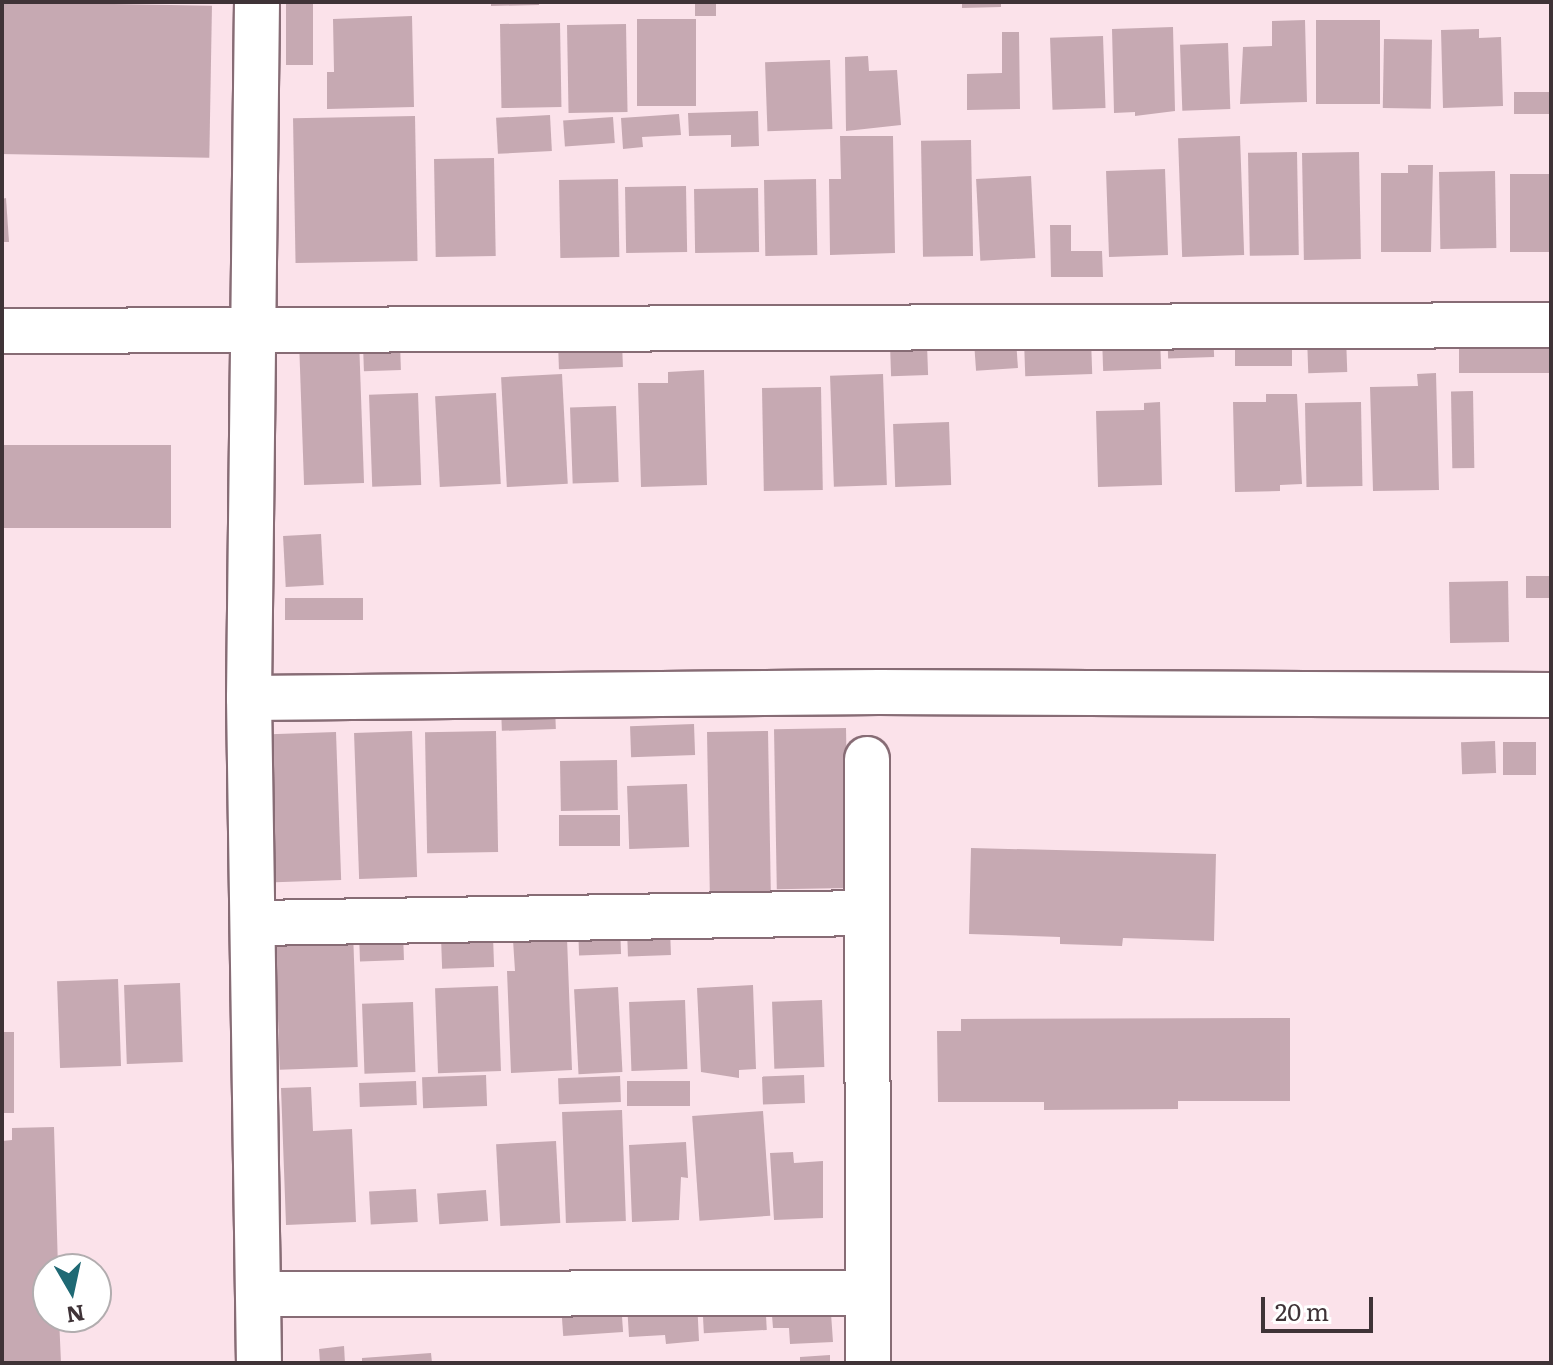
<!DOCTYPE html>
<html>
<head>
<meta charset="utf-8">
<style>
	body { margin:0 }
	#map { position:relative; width:1553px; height:1365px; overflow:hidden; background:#fbe2ea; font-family:Literata,serif }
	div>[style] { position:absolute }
	.building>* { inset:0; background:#c6a9b2; transform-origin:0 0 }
	.roads { filter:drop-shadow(2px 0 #876c75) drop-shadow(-2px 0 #876c75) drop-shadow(0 2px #876c75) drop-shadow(0 -2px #876c75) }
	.minor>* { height:44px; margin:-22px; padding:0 22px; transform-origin:22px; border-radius:22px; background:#fff }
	span { translate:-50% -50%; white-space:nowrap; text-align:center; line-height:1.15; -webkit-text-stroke:6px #fff; paint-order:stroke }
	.frame { position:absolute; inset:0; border:4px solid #3f3337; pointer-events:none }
	.north { position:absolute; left:32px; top:1253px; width:80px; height:80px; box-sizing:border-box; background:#fff; border:2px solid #b2adaf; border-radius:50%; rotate:171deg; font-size:22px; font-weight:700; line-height:32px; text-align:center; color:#3f3337 }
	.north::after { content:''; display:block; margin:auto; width:28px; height:36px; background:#1f6974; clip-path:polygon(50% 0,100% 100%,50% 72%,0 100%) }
	.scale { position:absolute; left:1261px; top:1297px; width:112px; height:36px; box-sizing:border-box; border:4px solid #3f3337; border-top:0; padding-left:10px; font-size:24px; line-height:28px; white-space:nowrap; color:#3f3337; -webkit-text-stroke:6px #fff; paint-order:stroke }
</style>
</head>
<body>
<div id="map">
	<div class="building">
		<i style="left:2px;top:2px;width:210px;height:152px;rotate:1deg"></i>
		<i style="left:286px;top:2px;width:27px;height:63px"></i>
		<i style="clip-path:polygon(491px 2px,539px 2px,539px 5px,491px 6px)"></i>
		<i style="left:695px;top:2px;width:21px;height:14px"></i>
		<i style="clip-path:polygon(962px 2px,1001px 2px,1001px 7px,962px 8px)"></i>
		<i style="clip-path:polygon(412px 16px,414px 107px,327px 109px,327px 72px,334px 72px,333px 19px)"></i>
		<i style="left:637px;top:19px;width:59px;height:87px"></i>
		<i style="clip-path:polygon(1305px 20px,1307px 102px,1240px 104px,1243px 47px,1272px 46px,1272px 21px)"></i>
		<i style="left:1316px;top:20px;width:64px;height:84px"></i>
		<i style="left:560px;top:23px;width:84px;height:60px;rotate:89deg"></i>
		<i style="left:626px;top:24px;width:88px;height:59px;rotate:89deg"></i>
		<i style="clip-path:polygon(1173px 27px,1175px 111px,1135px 116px,1135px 112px,1114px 113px,1112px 29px)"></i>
		<i style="clip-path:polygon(1479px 29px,1479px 38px,1501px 37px,1503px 106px,1443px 108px,1441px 30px)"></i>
		<i style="clip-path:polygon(1002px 32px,1019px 32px,1020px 109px,967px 110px,967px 74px,1002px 73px)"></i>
		<i style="left:1103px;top:36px;width:72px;height:53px;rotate:88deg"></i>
		<i style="left:1384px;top:39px;width:48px;height:69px;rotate:1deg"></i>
		<i style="left:1228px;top:43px;width:66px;height:48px;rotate:88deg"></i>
		<i style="clip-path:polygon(868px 56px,869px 71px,897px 70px,901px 125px,846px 131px,845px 57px)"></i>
		<i style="left:830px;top:60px;width:69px;height:65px;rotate:88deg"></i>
		<i style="left:1514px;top:92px;width:37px;height:22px"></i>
		<i style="clip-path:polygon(758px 111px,759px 146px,731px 147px,731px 135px,689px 136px,688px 113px)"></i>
		<i style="clip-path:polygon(679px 114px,681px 135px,642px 137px,643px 147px,623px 149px,621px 118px)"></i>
		<i style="left:550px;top:115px;width:36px;height:54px;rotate:87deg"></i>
		<i style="left:415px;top:116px;width:145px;height:122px;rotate:89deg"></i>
		<i style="left:613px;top:117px;width:26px;height:50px;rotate:86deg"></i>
		<i style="clip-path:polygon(840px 136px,893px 136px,895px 253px,830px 255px,829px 179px,841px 179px)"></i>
		<i style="left:1240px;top:136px;width:119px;height:62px;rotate:88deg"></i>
		<i style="left:971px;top:140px;width:116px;height:50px;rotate:89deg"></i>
		<i style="left:1297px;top:152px;width:103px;height:49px;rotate:89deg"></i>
		<i style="left:1359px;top:152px;width:107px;height:57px;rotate:89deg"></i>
		<i style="left:494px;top:158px;width:98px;height:60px;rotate:89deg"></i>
		<i style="clip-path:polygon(1408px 165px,1433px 165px,1431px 252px,1381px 252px,1381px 173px,1408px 173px)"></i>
		<i style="left:1165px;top:169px;width:86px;height:59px;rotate:88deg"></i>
		<i style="left:1495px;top:171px;width:77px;height:56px;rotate:89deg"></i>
		<i style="left:1551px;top:174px;width:78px;height:41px;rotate:90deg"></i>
		<i style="left:1031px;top:176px;width:82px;height:55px;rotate:87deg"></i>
		<i style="left:618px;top:179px;width:78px;height:59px;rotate:89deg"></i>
		<i style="left:816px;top:179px;width:76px;height:52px;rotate:89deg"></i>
		<i style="left:686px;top:186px;width:66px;height:61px;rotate:89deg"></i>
		<i style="left:758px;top:188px;width:64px;height:64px;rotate:89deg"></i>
		<i style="clip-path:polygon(6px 198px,9px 242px,2px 242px,2px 199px)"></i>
		<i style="clip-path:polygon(1050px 225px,1071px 225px,1071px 251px,1102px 251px,1103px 277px,1051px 277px)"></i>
		<i style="left:1213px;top:325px;width:32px;height:46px;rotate:88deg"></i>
		<i style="left:1551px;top:329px;width:44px;height:92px;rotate:90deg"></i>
		<i style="left:1292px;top:335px;width:31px;height:57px;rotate:90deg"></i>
		<i style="left:1160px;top:336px;width:33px;height:58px;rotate:88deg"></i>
		<i style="left:1346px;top:336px;width:36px;height:39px;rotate:88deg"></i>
		<i style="left:359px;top:339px;width:144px;height:60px;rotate:88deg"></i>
		<i style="left:1091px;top:339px;width:35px;height:67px;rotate:88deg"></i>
		<i style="left:1016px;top:340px;width:28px;height:42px;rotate:86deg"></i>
		<i style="left:622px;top:341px;width:26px;height:64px;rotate:88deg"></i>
		<i style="left:400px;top:344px;width:26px;height:37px;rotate:88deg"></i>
		<i style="left:927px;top:344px;width:31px;height:37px;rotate:88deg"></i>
		<i style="clip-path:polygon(704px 370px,707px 485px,641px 487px,638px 383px,668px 383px,668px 372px)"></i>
		<i style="clip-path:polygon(1436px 373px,1439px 490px,1373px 491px,1370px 387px,1418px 386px,1417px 374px)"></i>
		<i style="left:562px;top:374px;width:110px;height:61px;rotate:87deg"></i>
		<i style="left:883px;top:374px;width:111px;height:53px;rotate:88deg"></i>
		<i style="left:821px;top:387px;width:103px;height:59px;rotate:89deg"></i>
		<i style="left:1473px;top:391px;width:77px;height:22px;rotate:89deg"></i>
		<i style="left:418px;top:393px;width:92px;height:49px;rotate:88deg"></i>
		<i style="left:496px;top:393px;width:91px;height:61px;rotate:87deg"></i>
		<i style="clip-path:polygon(1266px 394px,1297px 394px,1302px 484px,1280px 485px,1280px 491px,1235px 492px,1233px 402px,1266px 402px)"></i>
		<i style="clip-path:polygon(1160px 402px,1162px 485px,1098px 487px,1096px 411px,1144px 410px,1144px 403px)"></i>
		<i style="left:1361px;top:402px;width:84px;height:56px;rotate:89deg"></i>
		<i style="left:616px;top:406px;width:76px;height:46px;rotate:88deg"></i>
		<i style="left:949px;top:422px;width:63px;height:56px;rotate:88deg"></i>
		<i style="left:171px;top:445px;width:83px;height:169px;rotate:90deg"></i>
		<i style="left:321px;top:534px;width:51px;height:38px;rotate:87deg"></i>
		<i style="left:1526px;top:576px;width:25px;height:22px"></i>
		<i style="left:1508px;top:581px;width:61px;height:59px;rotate:89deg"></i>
		<i style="left:363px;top:598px;width:22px;height:78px;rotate:90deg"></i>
		<i style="left:555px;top:705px;width:24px;height:54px;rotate:88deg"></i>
		<i style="left:694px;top:724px;width:31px;height:64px;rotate:88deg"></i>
		<i style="left:846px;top:728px;width:160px;height:72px;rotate:89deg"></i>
		<i style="left:412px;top:731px;width:146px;height:58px;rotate:88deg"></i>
		<i style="left:496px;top:731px;width:121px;height:71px;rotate:89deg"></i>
		<i style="left:768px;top:731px;width:160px;height:61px;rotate:89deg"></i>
		<i style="left:336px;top:732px;width:148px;height:66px;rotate:88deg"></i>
		<i style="left:1495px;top:741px;width:32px;height:34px;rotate:88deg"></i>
		<i style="left:1536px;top:742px;width:33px;height:33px;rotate:90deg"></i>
		<i style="left:617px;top:760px;width:50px;height:57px;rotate:89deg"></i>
		<i style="left:687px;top:784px;width:63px;height:60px;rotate:88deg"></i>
		<i style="left:620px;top:815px;width:31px;height:61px;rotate:90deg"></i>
		<i style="clip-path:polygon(971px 848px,1216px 854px,1214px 941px,1123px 938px,1122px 946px,1060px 944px,1060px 937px,969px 934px)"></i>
		<i style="left:620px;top:924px;width:30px;height:42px;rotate:88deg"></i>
		<i style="left:670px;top:928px;width:27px;height:43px;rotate:88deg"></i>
		<i style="left:353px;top:931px;width:136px;height:78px;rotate:88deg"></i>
		<i style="left:403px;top:932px;width:28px;height:44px;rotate:88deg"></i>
		<i style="left:493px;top:936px;width:31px;height:52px;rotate:88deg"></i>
		<i style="clip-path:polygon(567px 938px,572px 1070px,511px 1073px,507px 971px,515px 971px,513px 940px)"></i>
		<i style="left:118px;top:979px;width:87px;height:61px;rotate:88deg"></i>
		<i style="left:180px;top:983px;width:79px;height:56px;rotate:88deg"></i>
		<i style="clip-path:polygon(753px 985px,756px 1069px,739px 1070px,739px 1078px,701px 1072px,697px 988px)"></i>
		<i style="left:498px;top:986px;width:85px;height:63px;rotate:88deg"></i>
		<i style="left:618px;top:987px;width:85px;height:44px;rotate:87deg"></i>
		<i style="left:685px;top:1000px;width:69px;height:56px;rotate:88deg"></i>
		<i style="left:822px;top:1000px;width:67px;height:50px;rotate:88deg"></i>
		<i style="left:413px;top:1002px;width:70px;height:51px;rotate:88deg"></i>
		<i style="clip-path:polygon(1290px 1018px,1290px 1101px,1178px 1101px,1178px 1109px,1044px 1110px,1044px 1102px,938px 1102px,937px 1031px,961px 1031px,961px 1019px)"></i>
		<i style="left:2px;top:1032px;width:12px;height:81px"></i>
		<i style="left:486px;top:1075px;width:31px;height:64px;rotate:88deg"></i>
		<i style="left:804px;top:1075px;width:28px;height:42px;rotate:88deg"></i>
		<i style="left:620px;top:1076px;width:26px;height:62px;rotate:88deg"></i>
		<i style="left:416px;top:1081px;width:24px;height:57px;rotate:88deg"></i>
		<i style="left:690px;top:1081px;width:25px;height:63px;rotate:90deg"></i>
		<i style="clip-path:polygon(311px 1087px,313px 1131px,352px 1129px,356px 1222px,286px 1225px,281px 1088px)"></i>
		<i style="left:622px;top:1110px;width:111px;height:60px;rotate:88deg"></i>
		<i style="left:763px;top:1111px;width:105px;height:71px;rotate:86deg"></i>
		<i style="clip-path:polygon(54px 1127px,58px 1269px,48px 1269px,48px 1317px,59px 1317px,61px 1363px,2px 1363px,2px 1141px,12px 1140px,12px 1128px)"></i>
		<i style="left:556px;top:1141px;width:82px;height:60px;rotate:87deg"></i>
		<i style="clip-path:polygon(686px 1142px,688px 1178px,681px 1177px,679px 1220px,632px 1222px,629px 1145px)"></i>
		<i style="clip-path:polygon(793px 1152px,794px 1163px,823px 1161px,823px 1218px,774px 1220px,770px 1153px)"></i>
		<i style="left:416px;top:1189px;width:33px;height:47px;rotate:87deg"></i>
		<i style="left:486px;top:1190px;width:31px;height:49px;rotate:86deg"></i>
		<i style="left:765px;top:1296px;width:34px;height:63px;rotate:87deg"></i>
		<i style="clip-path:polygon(830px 1299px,833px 1342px,790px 1344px,789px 1328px,773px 1328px,771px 1303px)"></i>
		<i style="clip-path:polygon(697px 1300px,699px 1341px,666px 1344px,665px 1335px,629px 1337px,627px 1304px)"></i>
		<i style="left:621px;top:1302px;width:30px;height:60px;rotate:86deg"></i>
		<i style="clip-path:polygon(344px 1346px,345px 1363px,320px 1363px,319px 1349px)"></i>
		<i style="clip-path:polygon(431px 1353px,432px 1363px,362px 1363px,362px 1358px)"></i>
		<i style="clip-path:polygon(830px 1355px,830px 1363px,800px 1363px,800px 1357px)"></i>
	</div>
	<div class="roads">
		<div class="minor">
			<i style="left:257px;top:2px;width:696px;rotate:90.66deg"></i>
			<i style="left:249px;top:698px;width:665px;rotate:89.14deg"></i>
			<i style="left:2px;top:331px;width:1549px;rotate:-0.22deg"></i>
			<i style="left:249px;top:698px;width:630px;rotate:-0.55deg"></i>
			<i style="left:879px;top:692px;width:672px;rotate:0.26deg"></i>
			<i style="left:867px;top:759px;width:604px;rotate:89.91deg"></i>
			<i style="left:255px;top:923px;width:612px;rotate:-0.94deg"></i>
			<i style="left:259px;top:1294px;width:609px;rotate:-0.09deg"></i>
		</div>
	</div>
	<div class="frame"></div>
	<div class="north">N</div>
	<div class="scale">20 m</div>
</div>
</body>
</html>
